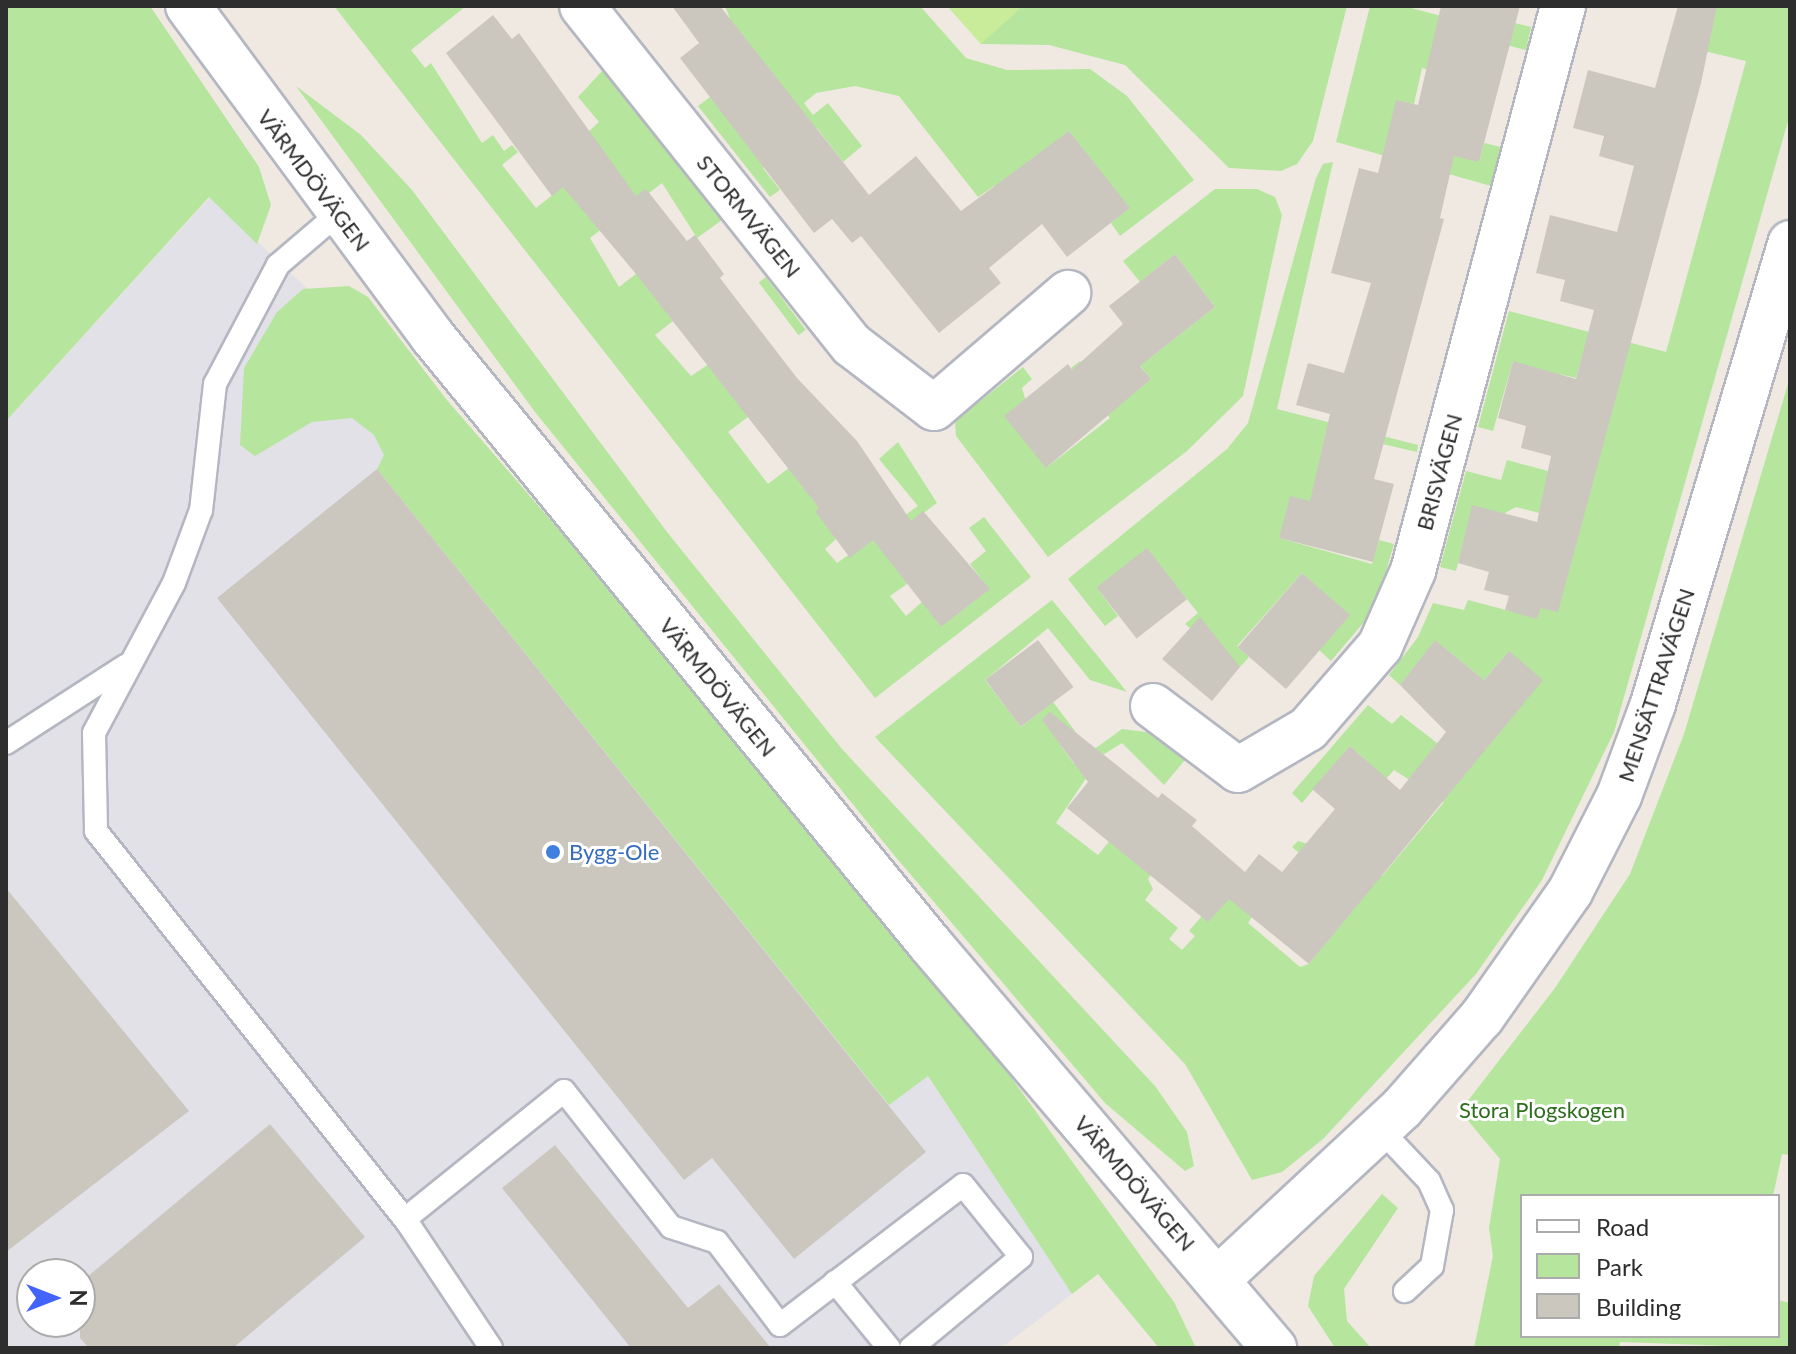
<!DOCTYPE html>
<meta charset="utf-8">
<style>
body{margin:0}
#map{position:relative;width:1796px;height:1354px;overflow:hidden;background:#efe9e1;font-family:Lato,sans-serif}
div>[style]{position:absolute}
[style*='--x']{left:calc(var(--x)*1px);top:calc(var(--y)*1px);width:calc(var(--w)*1px);rotate:calc(var(--a)*1deg)}
.industrial>*{inset:0;background:#e3e1e8}
.green>*{inset:0;background:#b6e59e;transform-origin:0 0}
.pitch>*{inset:0;background:#c9ec9a}
.building>*{inset:0;background:#cbc7bf;transform-origin:0 0}
.roads{filter:drop-shadow(2px 0 #b4b7c1) drop-shadow(-2px 0 #b4b7c1) drop-shadow(0 2px #b4b7c1) drop-shadow(0 -2px #b4b7c1)}
.lane>*{height:22px;margin:-11px;padding:0 11px;transform-origin:11px;border-radius:11px;background:#fff}
.street>*{height:44px;margin:-22px;padding:0 22px;transform-origin:22px;border-radius:22px;background:#fff}
.secondary>*{height:44px;margin:-22px;padding:0 22px;transform-origin:22px;border-radius:22px;background:#fff}
.dots>*{width:22px;height:22px;translate:-50% -50%;box-sizing:border-box;border:4px solid #fff;border-radius:50%}
span{translate:-50% -50%;white-space:nowrap;text-align:center;line-height:1.15;-webkit-text-stroke:6px #fff;paint-order:stroke}
.street-label{font-size:22px;color:#2e2e2e}
.shop-label{font-size:22px;color:#366cbe}
.left{translate:0 -50%;text-align:left}
.park-label{font-size:22px;color:#2c6e1b}
.frame{position:absolute;inset:0;border:8px solid #2e2e2e;pointer-events:none}
.legend{position:absolute;left:1520px;top:1194px;width:260px;height:144px;box-sizing:border-box;background:#fff;border:2px solid #ababab;margin:0;padding:10px 14px;list-style:none;font-size:24px;color:#2e2e2e}
.legend li{display:flex;align-items:center;gap:16px;height:40px}
.legend b{width:40px;border:2px solid #ababab}
.north{position:absolute;left:16px;top:1258px;width:80px;height:80px;box-sizing:border-box;background:#fff;border:2px solid #ababab;border-radius:50%;rotate:90deg;font-size:22px;font-weight:700;line-height:32px;text-align:center;color:#2e2e2e}
.north::after{content:'';display:block;margin:auto;width:28px;height:36px;background:#4264fb;clip-path:polygon(50% 0,100% 100%,50% 72%,0 100%)}
</style>
<div id="map">
<div class="industrial">
<div style="clip-path:polygon(evenodd,210px 197px,328px 308px,928px 1076px,1072px 1294px,1001px 1348px,6px 1348px,6px 421px,210px 197px,32px 1274px,80px 1274px,80px 1322px,32px 1322px,32px 1274px)"></div>
</div>
<div class="green">
<div style="clip-path:polygon(6px 6px,150px 6px,259px 167px,271px 205px,257px 244px,209px 197px,6px 421px)"></div>
<div style="clip-path:polygon(334px 6px,466px 6px,411px 50px,425px 68px,431px 63px,482px 143px,493px 135px,504px 151px,512px 145px,518px 152px,502px 165px,536px 208px,603px 155px,587px 133px,599px 122px,578px 97px,603px 70px,722px 220px,697px 238px,662px 183px,590px 238px,619px 287px,663px 253px,699px 301px,655px 335px,691px 376px,757px 332px,769px 401px,728px 432px,768px 484px,798px 461px,836px 539px,825px 549px,837px 563px,918px 506px,879px 459px,898px 442px,937px 503px,895px 534px,907px 584px,890px 596px,906px 616px,922px 602px,941px 627px,989px 589px,970px 564px,986px 551px,969px 528px,984px 517px,1031px 577px,875px 698px)"></div>
<div style="clip-path:polygon(725px 6px,920px 6px,966px 58px,1007px 70px,1090px 69px,1127px 96px,1194px 180px,1120px 236px,1111px 223px,1129px 208px,1069px 131px,1037px 157px,1014px 211px,994px 186px,978px 197px,899px 96px,855px 86px,816px 93px,804px 103px,813px 115px,828px 103px,862px 146px,843px 162px,816px 127px,763px 168px,780px 190px,770px 197px,698px 106px,710px 97px,730px 19px)"></div>
<div style="clip-path:polygon(948px 6px,1347px 6px,1313px 141px,1297px 164px,1281px 171px,1229px 168px,1125px 65px,1049px 45px,981px 44px)"></div>
<div style="clip-path:polygon(1370px 6px,1404px 6px,1511px 35px,1515px 23px,1531px 27px,1526px 50px,1490px 41px,1447px 75px,1422px 68px,1414px 104px,1396px 101px,1479px 162px,1484px 143px,1501px 147px,1491px 186px,1336px 142px)"></div>
<div style="clip-path:polygon(1717px 6px,1790px 6px,1790px 114px,1614px 732px,1542px 880px,1476px 974px,1323px 1139px,1282px 1172px,1252px 1180px,1185px 1064px,875px 737px,1052px 600px,1127px 692px,1090px 680px,1048px 628px,985px 680px,1021px 727px,1053px 702px,1075px 731px,1059px 743px,1074px 764px,1122px 729px,1162px 734px,1190px 754px,1164px 785px,1122px 743px,1101px 756px,1056px 823px,1098px 855px,1150px 792px,1160px 861px,1148px 879px,1153px 889px,1145px 900px,1178px 928px,1169px 939px,1182px 950px,1195px 936px,1189px 931px,1229px 884px,1259px 906px,1248px 923px,1300px 967px,1309px 964px,1349px 915px,1332px 880px,1292px 847px,1298px 841px,1365px 861px,1382px 876px,1444px 802px,1394px 770px,1366px 801px,1367px 761px,1350px 746px,1302px 803px,1292px 793px,1368px 705px,1392px 724px,1401px 715px,1451px 754px,1509px 651px,1484px 680px,1436px 641px,1400px 685px,1389px 675px,1418px 637px,1433px 603px,1464px 610px,1468px 600px,1537px 618px,1541px 608px,1541px 507px,1539px 513px,1516px 507px,1505px 513px,1498px 540px,1473px 506px,1456px 571px,1440px 567px,1466px 471px,1501px 480px,1507px 460px,1570px 477px,1582px 357px,1576px 378px,1559px 374px,1544px 382px,1513px 361px,1493px 431px,1478px 427px,1509px 311px,1666px 352px,1746px 61px,1683px 46px)"></div>
<div style="clip-path:polygon(296px 86px,361px 135px,412px 190px,667px 532px,842px 749px,1155px 1086px,1187px 1132px,1194px 1166px,1185px 1171px,1105px 1103px,894px 855px,535px 412px)"></div>
<div style="clip-path:polygon(1333px 162px,1277px 409px,1418px 445px,1417px 452px,1326px 431px,1312px 502px,1279px 538px,1372px 564px,1379px 540px,1394px 544px,1375px 609px,1331px 661px,1319px 650px,1349px 615px,1302px 573px,1237px 646px,1249px 657px,1239px 668px,1185px 624px,1198px 613px,1147px 549px,1097px 588px,1118px 616px,1105px 626px,1068px 579px,1227px 449px,1248px 423px,1316px 178px,1323px 164px)"></div>
<div style="clip-path:polygon(1215px 189px,1257px 189px,1275px 197px,1282px 215px,1243px 396px,1187px 451px,1048px 557px,956px 436px,955px 421px,1023px 367px,1032px 379px,1022px 388px,1046px 468px,1110px 418px,1071px 368px,1080px 361px,1118px 406px,1151px 379px,1116px 336px,1150px 358px,1215px 307px,1175px 254px,1140px 282px,1123px 261px)"></div>
<div style="left:766px;top:277px;width:66px;height:9px;rotate:53deg"></div>
<div style="clip-path:polygon(349px 286px,368px 297px,446px 399px,707px 701px,1002px 1065px,1174px 1302px,1196px 1348px,1159px 1348px,1098px 1274px,1072px 1294px,928px 1076px,889px 1105px,377px 469px,384px 455px,374px 435px,352px 418px,312px 422px,255px 456px,240px 445px,244px 368px,277px 312px,303px 289px)"></div>
<div style="clip-path:polygon(1790px 377px,1790px 1155px,1782px 1154px,1773px 1196px,1522px 1196px,1522px 1336px,1778px 1336px,1778px 1300px,1790px 1303px,1790px 1348px,1620px 1342px,1619px 1348px,1474px 1348px,1493px 1256px,1489px 1228px,1500px 1159px,1460px 1111px,1555px 988px,1630px 874px,1684px 734px)"></div>
<div style="clip-path:polygon(1382px 1194px,1398px 1208px,1344px 1289px,1347px 1321px,1371px 1348px,1335px 1348px,1308px 1306px,1314px 1276px)"></div>
</div>
<div class="pitch">
<div style="clip-path:polygon(947px 6px,1023px 6px,981px 44px)"></div>
</div>
<div class="building">
<div style="clip-path:polygon(672px 6px,720px 6px,869px 195px,916px 156px,961px 211px,1069px 131px,1130px 208px,1067px 257px,1042px 224px,989px 268px,1001px 283px,939px 333px,861px 236px,852px 243px,832px 219px,814px 233px,680px 58px,699px 43px)"></div>
<div style="clip-path:polygon(1441px 6px,1520px 6px,1479px 162px,1454px 156px,1440px 218px,1444px 219px,1374px 479px,1394px 484px,1373px 562px,1279px 538px,1290px 496px,1310px 501px,1330px 414px,1296px 405px,1308px 363px,1344px 373px,1371px 283px,1331px 273px,1359px 168px,1378px 173px,1396px 100px,1418px 105px)"></div>
<div style="clip-path:polygon(1678px 6px,1717px 6px,1701px 83px,1558px 612px,1541px 608px,1537px 619px,1505px 610px,1509px 596px,1484px 590px,1489px 572px,1458px 563px,1472px 505px,1537px 522px,1551px 456px,1521px 448px,1526px 426px,1498px 418px,1513px 361px,1576px 379px,1594px 310px,1560px 301px,1565px 280px,1536px 273px,1550px 215px,1617px 232px,1634px 166px,1599px 156px,1604px 136px,1573px 128px,1588px 70px,1655px 88px)"></div>
<div style="clip-path:polygon(493px 15px,512px 39px,519px 33px,636px 196px,646px 189px,687px 241px,695px 235px,724px 274px,720px 278px,797px 378px,857px 441px,911px 521px,923px 511px,990px 589px,941px 627px,873px 540px,850px 558px,815px 511px,819px 508px,636px 274px,563px 187px,552px 196px,446px 53px)"></div>
<div style="clip-path:polygon(1175px 254px,1215px 307px,1140px 366px,1151px 379px,1046px 468px,1004px 416px,1068px 364px,1072px 370px,1123px 324px,1109px 306px)"></div>
<div style="clip-path:polygon(377px 469px,926px 1152px,794px 1259px,712px 1158px,684px 1180px,217px 598px)"></div>
<div style="left:1147px;top:548px;width:65px;height:64px;rotate:52deg"></div>
<div style="left:1302px;top:573px;width:64px;height:98px;rotate:41deg"></div>
<div style="clip-path:polygon(1200px 617px,1240px 667px,1212px 701px,1162px 659px)"></div>
<div style="left:1038px;top:640px;width:59px;height:66px;rotate:53deg"></div>
<div style="clip-path:polygon(1435px 640px,1484px 680px,1509px 651px,1543px 680px,1309px 964px,1229px 899px,1208px 922px,1067px 808px,1088px 782px,1042px 720px,1050px 712px,1158px 798px,1162px 793px,1180px 807px,1197px 820px,1192px 826px,1245px 872px,1259px 854px,1282px 872px,1335px 809px,1312px 789px,1350px 746px,1400px 790px,1446px 732px,1400px 685px)"></div>
<div style="clip-path:polygon(6px 888px,189px 1111px,6px 1252px)"></div>
<div style="clip-path:polygon(270px 1124px,365px 1237px,233px 1348px,89px 1348px,80px 1338px,80px 1283px)"></div>
<div style="clip-path:polygon(555px 1145px,688px 1308px,719px 1284px,771px 1348px,631px 1348px,502px 1188px)"></div>
</div>
<div class="roads">
<div class="lane">
<div style="--x:340;--y:212;--w:82;--a:139.5"></div>
<div style="--x:278;--y:265;--w:135;--a:117.9"></div>
<div style="--x:215;--y:384;--w:127;--a:96.3"></div>
<div style="--x:201;--y:510;--w:78;--a:110.3"></div>
<div style="--x:174;--y:583;--w:170;--a:118.1"></div>
<div style="--x:94;--y:733;--w:98;--a:88.8"></div>
<div style="--x:96;--y:831;--w:496;--a:51.5"></div>
<div style="--x:405;--y:1219;--w:155;--a:56.3"></div>
<div style="--x:6;--y:743;--w:142;--a:-32.9"></div>
<div style="--x:1380;--y:1129;--w:71;--a:46.7"></div>
<div style="--x:1429;--y:1181;--w:32;--a:66"></div>
<div style="--x:1442;--y:1210;--w:57;--a:100.1"></div>
<div style="--x:1432;--y:1266;--w:37;--a:137"></div>
<div style="--x:405;--y:1219;--w:204;--a:-38.8"></div>
<div style="--x:564;--y:1091;--w:173;--a:51.8"></div>
<div style="--x:671;--y:1227;--w:48;--a:18.1"></div>
<div style="--x:717;--y:1242;--w:104;--a:52.8"></div>
<div style="--x:780;--y:1325;--w:230;--a:-37.4"></div>
<div style="--x:963;--y:1185;--w:92;--a:51.1"></div>
<div style="--x:1021;--y:1257;--w:143;--a:140.4"></div>
<div style="--x:835;--y:1282;--w:85;--a:50.7"></div>
</div>
<div class="street">
<div style="--x:582;--y:6;--w:433;--a:51.5"></div>
<div style="--x:852;--y:345;--w:103;--a:37.5"></div>
<div style="--x:934;--y:408;--w:177;--a:-40.6"></div>
<div style="--x:1153;--y:706;--w:106;--a:37"></div>
<div style="--x:1238;--y:770;--w:81;--a:-30.4"></div>
<div style="--x:1308;--y:729;--w:110;--a:-49.1"></div>
<div style="--x:1380;--y:646;--w:82;--a:-66.3"></div>
<div style="--x:1413;--y:571;--w:585;--a:-75.13"></div>
</div>
<div class="secondary">
<div style="--x:188;--y:6;--w:412;--a:53.5"></div>
<div style="--x:433;--y:337;--w:785;--a:50.69"></div>
<div style="--x:930;--y:944;--w:531;--a:49.59"></div>
<div style="--x:1218;--y:1279;--w:251;--a:-42.9"></div>
<div style="--x:1402;--y:1108;--w:121;--a:-48.7"></div>
<div style="--x:1482;--y:1017;--w:153;--a:-54.9"></div>
<div style="--x:1570;--y:892;--w:108;--a:-63"></div>
<div style="--x:1619;--y:796;--w:98;--a:-69.7"></div>
<div style="--x:1653;--y:704;--w:481;--a:-73.4"></div>
</div>
</div>
<div class="dots">
<div style="left:553px;top:852px;background:#3f7fe0"></div>
</div>
<div class="street-label">
<span style="left:314px;top:180px;rotate:53deg">VÄRMDÖVÄGEN</span>
<span style="left:749px;top:216px;rotate:51deg">STORMVÄGEN</span>
<span style="left:1439px;top:472px;rotate:-75deg">BRISVÄGEN</span>
<span style="left:1656px;top:685px;rotate:-72deg">MENSÄTTRAVÄGEN</span>
<span style="left:718px;top:687px;rotate:51deg">VÄRMDÖVÄGEN</span>
<span style="left:1135px;top:1183px;rotate:49deg">VÄRMDÖVÄGEN</span>
</div>
<div class="shop-label">
<span class="left" style="left:569px;top:852px">Bygg-Ole</span>
</div>
<div class="park-label">
<span style="left:1542px;top:1110px">Stora Plogskogen</span>
</div>
<div class="frame"></div>
<ul class="legend">
<li><b style="height:10px;background:#fff"></b>Road</li>
<li><b style="height:22px;background:#b6e59e"></b>Park</li>
<li><b style="height:22px;background:#cbc7bf"></b>Building</li>
</ul>
<div class="north">N</div>
</div>
